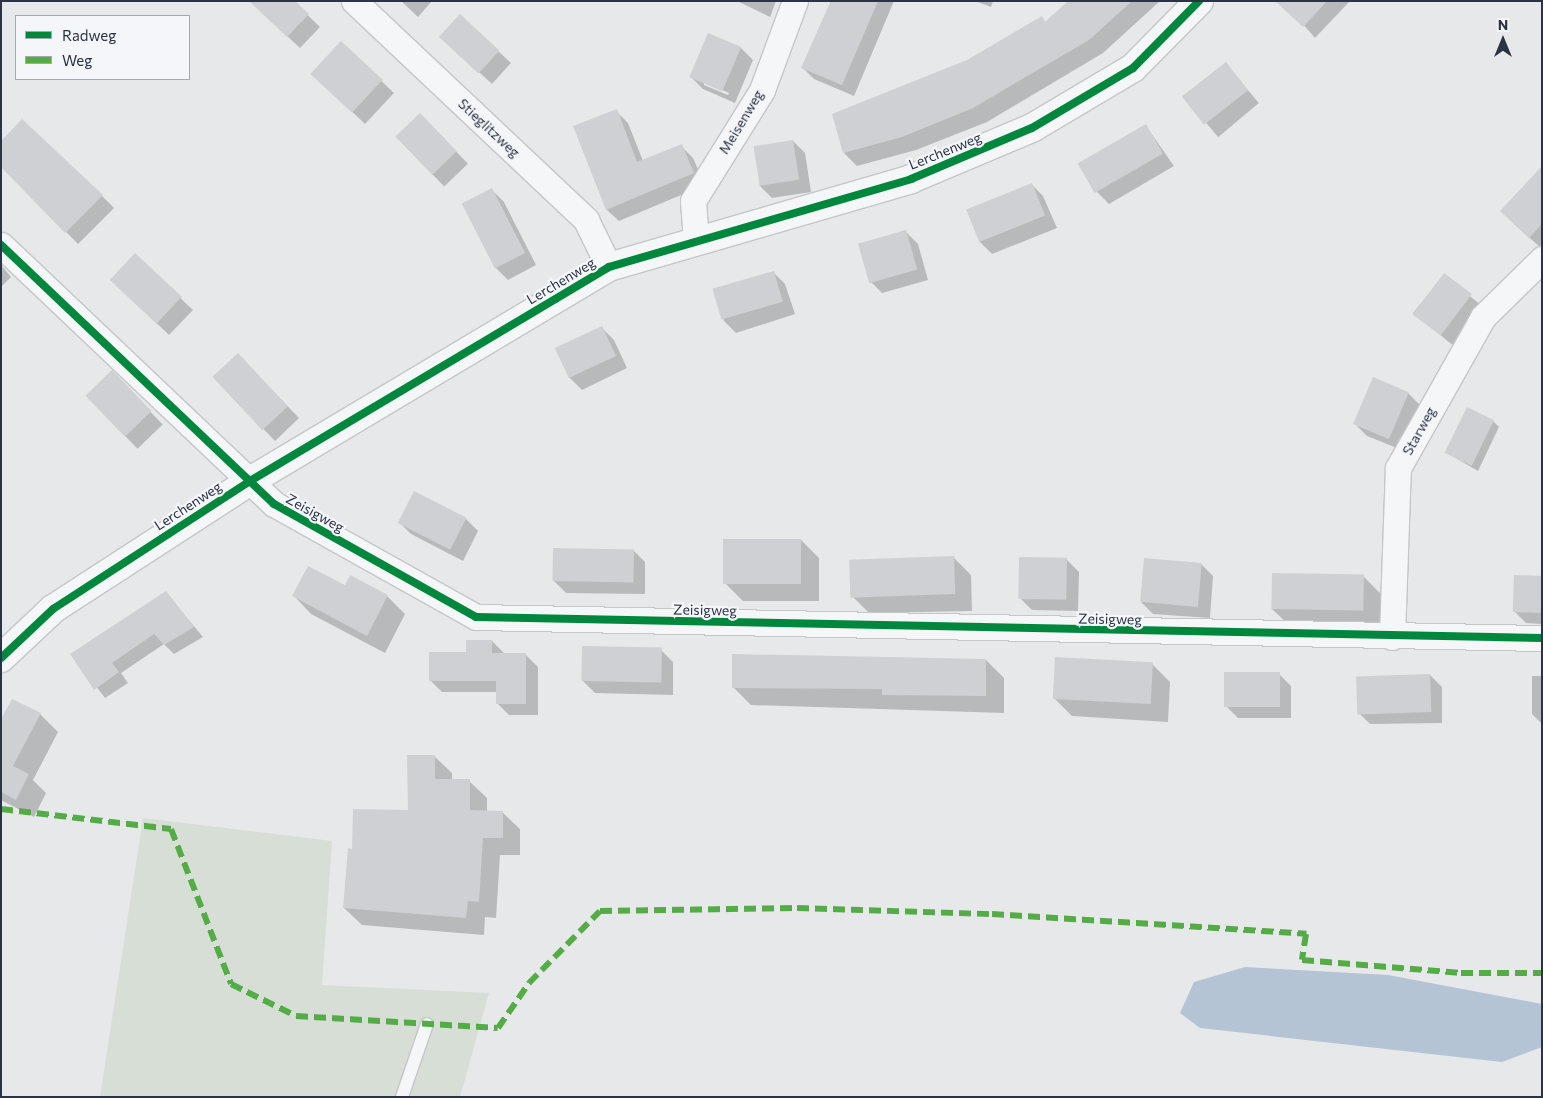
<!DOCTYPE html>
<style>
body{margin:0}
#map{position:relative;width:1543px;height:1098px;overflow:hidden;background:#e6e8ea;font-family:Commissioner,sans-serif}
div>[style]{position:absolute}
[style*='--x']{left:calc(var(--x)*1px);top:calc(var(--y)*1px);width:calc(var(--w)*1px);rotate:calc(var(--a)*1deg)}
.green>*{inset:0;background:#d6ded6}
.water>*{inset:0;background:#b4c4d5}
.shadow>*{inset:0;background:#0003;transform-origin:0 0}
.building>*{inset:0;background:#ced0d3;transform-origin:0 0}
.roads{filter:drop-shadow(1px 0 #c4c6c8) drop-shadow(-1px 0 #c4c6c8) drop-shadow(0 1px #c4c6c8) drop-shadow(0 -1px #c4c6c8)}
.service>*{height:12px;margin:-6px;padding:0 6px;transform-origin:6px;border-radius:6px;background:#f5f6f7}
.minor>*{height:25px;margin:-12.5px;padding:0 12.5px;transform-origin:12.5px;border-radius:12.5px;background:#f5f6f7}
.tertiary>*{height:28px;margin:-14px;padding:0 14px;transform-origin:14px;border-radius:14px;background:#f5f6f7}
.quiet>*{height:6px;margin-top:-3px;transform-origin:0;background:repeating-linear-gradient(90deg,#54ac47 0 12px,transparent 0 18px)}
.cycleway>*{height:8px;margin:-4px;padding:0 4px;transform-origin:4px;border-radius:4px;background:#00873e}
span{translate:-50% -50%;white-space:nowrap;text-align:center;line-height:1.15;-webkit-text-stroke:4.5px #f4f6f9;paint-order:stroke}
.street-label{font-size:14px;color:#2b3445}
.frame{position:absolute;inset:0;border:2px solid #2b3445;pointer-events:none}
.legend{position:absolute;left:15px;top:15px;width:175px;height:65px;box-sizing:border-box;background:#f4f6f9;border:1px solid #a4a8b1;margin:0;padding:6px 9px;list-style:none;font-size:15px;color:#2b3445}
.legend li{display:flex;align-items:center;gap:10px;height:25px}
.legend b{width:25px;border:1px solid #a4a8b1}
.north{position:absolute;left:1478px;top:15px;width:50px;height:50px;-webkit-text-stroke:4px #f4f6f9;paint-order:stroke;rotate:0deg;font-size:14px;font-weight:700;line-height:20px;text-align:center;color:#2b3445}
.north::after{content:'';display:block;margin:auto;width:18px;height:22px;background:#2b3445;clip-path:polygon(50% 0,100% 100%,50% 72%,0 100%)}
</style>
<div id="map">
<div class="green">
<div style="clip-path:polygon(143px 818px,332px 841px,322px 985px,489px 993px,460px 1097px,100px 1097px)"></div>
</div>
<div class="water">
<div style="clip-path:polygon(1245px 967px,1388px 975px,1542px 1004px,1542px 1047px,1502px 1062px,1200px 1028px,1180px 1013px,1194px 982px)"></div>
</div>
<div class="shadow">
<div style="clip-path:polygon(293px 1px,320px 27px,300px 48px,261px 12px)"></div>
<div style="clip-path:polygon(401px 1px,432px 1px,418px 17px)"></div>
<div style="clip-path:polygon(737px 1px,776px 1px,770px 17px)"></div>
<div style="clip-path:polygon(831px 1px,894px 1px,854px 96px,814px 79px,802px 67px)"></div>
<div style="clip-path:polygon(975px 1px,993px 1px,991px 7px)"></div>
<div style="clip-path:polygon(1070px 1px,1160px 1px,1103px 53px,987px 122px,916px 150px,857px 166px,844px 153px,1042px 18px,1046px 23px)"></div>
<div style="clip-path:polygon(1283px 1px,1350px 1px,1315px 38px)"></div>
<div style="clip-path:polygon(evenodd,709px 35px,741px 48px,753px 60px,735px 103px,703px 89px,691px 77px,709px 35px,704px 82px,729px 93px,728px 95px,704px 85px,704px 82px)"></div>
<div style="clip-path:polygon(441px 37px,499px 52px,511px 63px,492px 84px)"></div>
<div style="clip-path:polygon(341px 42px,394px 93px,365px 124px,324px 85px)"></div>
<div style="left:1226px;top:64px;width:51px;height:53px;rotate:50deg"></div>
<div style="clip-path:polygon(616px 111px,628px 123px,643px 161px,681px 146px,693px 158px,705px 185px,619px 221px,607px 210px)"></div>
<div style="left:420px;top:114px;width:69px;height:33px;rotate:46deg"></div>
<div style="clip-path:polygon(1146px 126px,1174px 166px,1109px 204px,1097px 192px)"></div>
<div style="clip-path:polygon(793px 141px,805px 153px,811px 192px,772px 198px,760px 186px)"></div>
<div style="clip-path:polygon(1px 166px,102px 196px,114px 208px,78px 244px)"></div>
<div style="clip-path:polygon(1542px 179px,1542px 249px,1513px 223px)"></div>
<div style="clip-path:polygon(1031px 184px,1043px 196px,1057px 228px,992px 254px,980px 242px,967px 210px)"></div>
<div style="clip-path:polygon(492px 190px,504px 202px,536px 265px,508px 280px,496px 268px)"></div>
<div style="clip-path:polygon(906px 232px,918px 244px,928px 280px,882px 293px,870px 281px)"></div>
<div style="clip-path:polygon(135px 255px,193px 310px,169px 335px,124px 292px)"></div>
<div style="clip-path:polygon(1px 265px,11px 277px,1px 287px)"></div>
<div style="clip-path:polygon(773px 272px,785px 284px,795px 314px,736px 333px,724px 321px,715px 291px)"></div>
<div style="left:1444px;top:275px;width:50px;height:49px;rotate:39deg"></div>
<div style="clip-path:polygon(602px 328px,614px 340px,627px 368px,582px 390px,570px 378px,557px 350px)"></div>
<div style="clip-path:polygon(250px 367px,299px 418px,275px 441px,214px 377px)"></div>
<div style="left:112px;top:372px;width:73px;height:35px;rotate:46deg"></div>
<div style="clip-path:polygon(1408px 393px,1420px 405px,1402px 450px,1367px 436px,1355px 424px)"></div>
<div style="clip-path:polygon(1493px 421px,1499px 427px,1478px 471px,1447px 453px)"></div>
<div style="clip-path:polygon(466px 519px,478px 531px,463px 561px,411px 534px,399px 522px)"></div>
<div style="clip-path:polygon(801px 540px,819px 558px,819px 601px,743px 601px,725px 583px)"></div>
<div style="clip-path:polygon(633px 550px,645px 562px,645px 594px,566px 593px,554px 581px)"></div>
<div style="clip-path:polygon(953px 557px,971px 575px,972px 611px,869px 613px,851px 595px)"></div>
<div style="clip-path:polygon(1067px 560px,1079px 572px,1078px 611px,1032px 610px,1020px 598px)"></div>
<div style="clip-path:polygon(1201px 564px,1213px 576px,1210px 618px,1153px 614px,1141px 602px)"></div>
<div style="clip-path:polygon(1363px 576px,1381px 594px,1380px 629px,1290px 626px,1272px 609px)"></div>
<div style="clip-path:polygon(351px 577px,387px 596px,405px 614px,385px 653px,311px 614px,294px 596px,345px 587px)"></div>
<div style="clip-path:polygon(1542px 577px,1542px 624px,1526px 623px,1514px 611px)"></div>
<div style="clip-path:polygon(166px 593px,203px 637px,174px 654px,164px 644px,121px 673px,128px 683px,105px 698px,72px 654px)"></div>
<div style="clip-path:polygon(492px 641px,504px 653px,526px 655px,538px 667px,538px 715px,509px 715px,497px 703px,497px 692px,442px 692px,430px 680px)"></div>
<div style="clip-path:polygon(661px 650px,673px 662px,673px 695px,595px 693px,583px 681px)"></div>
<div style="clip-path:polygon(986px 660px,1004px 678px,1004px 713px,751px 705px,733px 687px)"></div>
<div style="clip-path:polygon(1152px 664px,1170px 682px,1168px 722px,1072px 716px,1054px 698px)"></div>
<div style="clip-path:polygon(1279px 674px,1291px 686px,1291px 718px,1238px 718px,1226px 706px)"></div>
<div style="clip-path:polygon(1430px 675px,1442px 687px,1442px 723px,1370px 724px,1358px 712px)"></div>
<div style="clip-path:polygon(1532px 676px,1542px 676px,1542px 724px,1532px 714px)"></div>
<div style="clip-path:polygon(40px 714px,58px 732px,33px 780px,46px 793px,34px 817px,1px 800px,1px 722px)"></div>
<div style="clip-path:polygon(434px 756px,452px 773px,452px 780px,469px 781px,487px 798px,487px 812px,502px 812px,520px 829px,520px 855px,500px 855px,496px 918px,485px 917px,484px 935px,362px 925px,344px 908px,354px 850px,409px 811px)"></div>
</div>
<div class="building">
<div style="clip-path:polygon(249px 1px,295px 1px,309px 14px,287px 37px)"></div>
<div style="clip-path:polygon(831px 1px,878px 1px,842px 85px,801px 68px)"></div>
<div style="clip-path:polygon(1068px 1px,1132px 1px,1089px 40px,973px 108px,902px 137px,843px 153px,832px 114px,967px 60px,1042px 16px,1045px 22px)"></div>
<div style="clip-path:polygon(1275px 1px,1327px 1px,1303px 27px)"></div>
<div style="left:460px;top:14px;width:54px;height:31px;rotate:43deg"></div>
<div style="left:708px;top:33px;width:36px;height:48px;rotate:23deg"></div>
<div style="left:341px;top:41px;width:57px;height:45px;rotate:43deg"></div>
<div style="left:1226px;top:62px;width:36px;height:56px;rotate:52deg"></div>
<div style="clip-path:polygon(617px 109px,637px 162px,682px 144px,694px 173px,606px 210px,573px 126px)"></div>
<div style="left:420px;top:113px;width:53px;height:34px;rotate:46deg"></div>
<div style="clip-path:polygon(22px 119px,103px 195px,65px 233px,1px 167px,1px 141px)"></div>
<div style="left:1146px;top:124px;width:34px;height:79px;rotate:60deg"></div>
<div style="left:793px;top:140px;width:40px;height:40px;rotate:81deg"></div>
<div style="clip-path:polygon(1542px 166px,1542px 224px,1529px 238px,1500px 211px)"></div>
<div style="left:1032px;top:183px;width:35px;height:71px;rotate:68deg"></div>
<div style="left:492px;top:188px;width:73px;height:34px;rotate:63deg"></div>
<div style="left:906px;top:230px;width:41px;height:50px;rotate:74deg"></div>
<div style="left:135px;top:253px;width:64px;height:37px;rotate:43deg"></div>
<div style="left:774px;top:271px;width:32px;height:64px;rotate:74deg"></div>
<div style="left:1444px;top:273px;width:35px;height:52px;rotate:37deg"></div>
<div style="left:602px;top:326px;width:33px;height:52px;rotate:65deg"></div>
<div style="left:238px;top:353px;width:73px;height:35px;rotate:47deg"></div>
<div style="left:112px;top:370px;width:57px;height:37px;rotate:46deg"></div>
<div style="left:1373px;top:377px;width:39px;height:51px;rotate:23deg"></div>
<div style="left:1467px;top:407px;width:30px;height:51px;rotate:26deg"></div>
<div style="left:414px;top:491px;width:59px;height:36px;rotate:27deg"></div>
<div style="left:723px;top:539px;width:78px;height:45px"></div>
<div style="left:553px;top:548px;width:81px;height:33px;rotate:1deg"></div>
<div style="left:954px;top:556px;width:38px;height:105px;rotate:88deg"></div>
<div style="left:1019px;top:557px;width:48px;height:42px;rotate:1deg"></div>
<div style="left:1144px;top:558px;width:58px;height:44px;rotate:5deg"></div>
<div style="clip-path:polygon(308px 566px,345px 585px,350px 575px,388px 595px,367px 636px,292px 596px)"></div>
<div style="left:1272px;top:573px;width:92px;height:36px;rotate:1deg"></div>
<div style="left:1514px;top:575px;width:28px;height:37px;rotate:2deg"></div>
<div style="clip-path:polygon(166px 591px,194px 627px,164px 645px,154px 634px,112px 663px,119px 672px,94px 690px,70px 654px)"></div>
<div style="clip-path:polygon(466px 640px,492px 640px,492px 653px,526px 653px,526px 704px,496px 704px,496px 681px,429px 681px,429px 652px,466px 652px)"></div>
<div style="left:582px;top:646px;width:80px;height:35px;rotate:1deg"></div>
<div style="clip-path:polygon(732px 654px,986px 659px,986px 696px,882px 695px,882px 689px,732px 688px)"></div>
<div style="left:1055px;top:657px;width:98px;height:42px;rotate:3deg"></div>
<div style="left:1224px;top:672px;width:56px;height:35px"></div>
<div style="left:1430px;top:674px;width:38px;height:74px;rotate:88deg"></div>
<div style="clip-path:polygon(12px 699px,41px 713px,13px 766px,29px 774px,16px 800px,1px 792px,1px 719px)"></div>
<div style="clip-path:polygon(407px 755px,435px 755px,435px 779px,470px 779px,470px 810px,503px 811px,503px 838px,483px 838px,479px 902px,468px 901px,466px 918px,343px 908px,348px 848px,352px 849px,353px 809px,408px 810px)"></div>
</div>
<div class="roads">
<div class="service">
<div style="--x:402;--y:1097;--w:77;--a:-71.1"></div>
</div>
<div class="minor">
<div style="--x:354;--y:1;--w:319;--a:43.3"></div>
<div style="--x:586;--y:220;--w:52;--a:63.9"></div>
<div style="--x:696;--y:241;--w:40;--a:-94.3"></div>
<div style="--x:693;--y:201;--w:131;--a:-58.1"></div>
<div style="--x:762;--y:90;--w:95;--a:-69.7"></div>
<div style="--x:1;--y:245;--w:376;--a:43.5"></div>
<div style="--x:274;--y:504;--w:231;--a:29.2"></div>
<div style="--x:476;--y:617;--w:1066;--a:1.13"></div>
<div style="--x:1392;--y:637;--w:169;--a:-88"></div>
<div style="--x:1398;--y:468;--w:173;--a:-60.6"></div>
<div style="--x:1483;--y:317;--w:83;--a:-44.5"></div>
</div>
<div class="tertiary">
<div style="--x:1;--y:658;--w:71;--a:-43.3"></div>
<div style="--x:53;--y:609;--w:235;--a:-33"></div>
<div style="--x:250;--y:481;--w:418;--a:-30.8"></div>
<div style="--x:609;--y:267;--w:315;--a:-16.2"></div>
<div style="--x:911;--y:179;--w:131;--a:-22.9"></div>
<div style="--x:1032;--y:128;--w:117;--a:-30.7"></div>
<div style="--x:1133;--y:68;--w:94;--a:-45.4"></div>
</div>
</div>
<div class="quiet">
<div style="--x:1;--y:809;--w:171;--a:6.7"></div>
<div style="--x:171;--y:829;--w:166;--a:68.8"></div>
<div style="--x:231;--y:984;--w:72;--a:26.2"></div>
<div style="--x:296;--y:1016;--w:202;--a:3.4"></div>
<div style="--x:498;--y:1028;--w:55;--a:-55.4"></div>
<div style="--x:529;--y:983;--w:101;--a:-45.4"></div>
<div style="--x:600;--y:911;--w:197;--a:-0.9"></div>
<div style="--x:797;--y:908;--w:195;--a:1.8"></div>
<div style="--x:992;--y:914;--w:315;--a:3.6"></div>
<div style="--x:1306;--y:934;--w:26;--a:99"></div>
<div style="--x:1302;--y:960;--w:160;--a:4.7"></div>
<div style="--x:1461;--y:973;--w:81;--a:0"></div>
</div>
<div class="cycleway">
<div style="--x:1;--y:245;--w:376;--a:43.5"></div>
<div style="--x:274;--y:504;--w:231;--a:29.2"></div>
<div style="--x:476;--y:617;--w:1066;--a:1.13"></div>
<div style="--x:1;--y:658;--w:71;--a:-43.3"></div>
<div style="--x:53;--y:609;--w:235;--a:-33"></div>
<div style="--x:250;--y:481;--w:418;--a:-30.8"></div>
<div style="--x:609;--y:267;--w:315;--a:-16.2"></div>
<div style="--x:911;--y:179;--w:131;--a:-22.9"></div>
<div style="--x:1032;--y:128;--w:117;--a:-30.7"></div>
<div style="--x:1133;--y:68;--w:94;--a:-45.4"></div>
</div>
<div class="street-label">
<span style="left:741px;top:122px;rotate:-59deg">Meisenweg</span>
<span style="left:489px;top:128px;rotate:43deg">Stieglitzweg</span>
<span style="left:945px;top:151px;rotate:-22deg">Lerchenweg</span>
<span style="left:561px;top:281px;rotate:-31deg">Lerchenweg</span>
<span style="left:1419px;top:431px;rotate:-61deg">Starweg</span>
<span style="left:188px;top:506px;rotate:-33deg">Lerchenweg</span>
<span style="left:315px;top:513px;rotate:29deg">Zeisigweg</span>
<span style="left:705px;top:610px;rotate:1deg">Zeisigweg</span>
<span style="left:1110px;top:619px;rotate:1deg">Zeisigweg</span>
</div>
<div class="frame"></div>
<ul class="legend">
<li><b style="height:6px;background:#00873e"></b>Radweg</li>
<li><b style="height:6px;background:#54ac47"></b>Weg</li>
</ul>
<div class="north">N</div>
</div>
